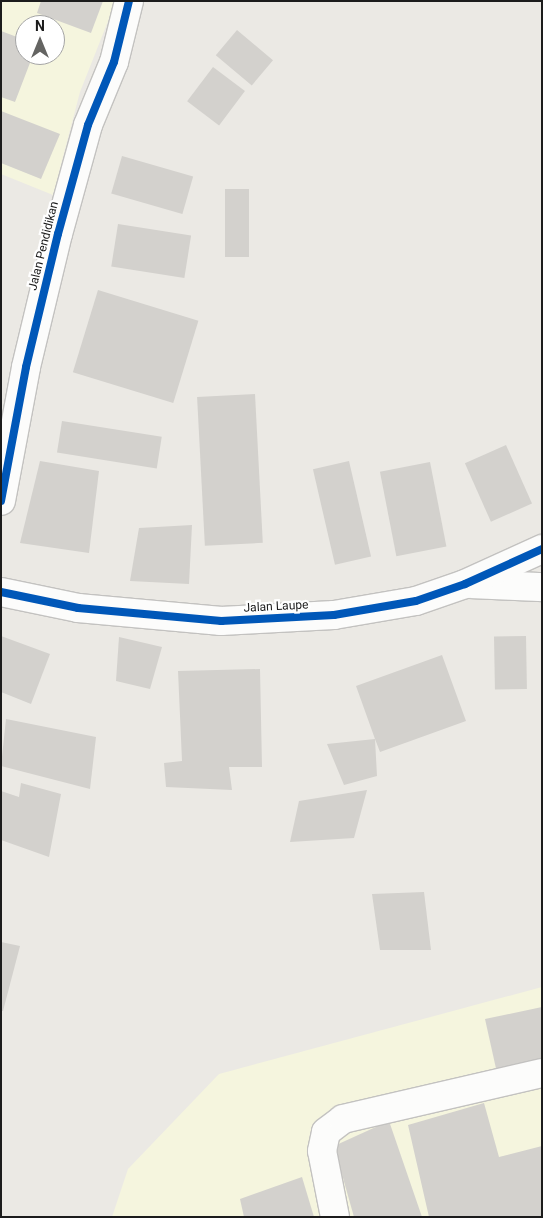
<!DOCTYPE html>
<style>
body{margin:0}
#map{position:relative;width:543px;height:1218px;overflow:hidden;background:#ebe9e4;font-family:Roboto,sans-serif}
div>[style]{position:absolute}
[style*='--x']{left:calc(var(--x)*1px);top:calc(var(--y)*1px);width:calc(var(--w)*1px);rotate:calc(var(--a)*1deg)}
.education>*{inset:0;background:#f5f5de}
.building>*{inset:0;background:#d3d1cd;transform-origin:0 0}
.roads{filter:drop-shadow(1px 0 #c3c2c0) drop-shadow(-1px 0 #c3c2c0) drop-shadow(0 1px #c3c2c0) drop-shadow(0 -1px #c3c2c0)}
.minor>*{height:28px;margin:-14px;padding:0 14px;transform-origin:14px;border-radius:14px;background:#fcfcfb}
.cycleway>*{height:8px;margin:-4px;padding:0 4px;transform-origin:4px;border-radius:4px;background:#0057b8}
span{translate:-50% -50%;white-space:nowrap;text-align:center;line-height:1.15;-webkit-text-stroke:4.5px #fff;paint-order:stroke}
.street-label{font-size:12px;color:#1c1c1c}
.frame{position:absolute;inset:0;border:2px solid #1c1c1c;pointer-events:none}
.north{position:absolute;left:15px;top:15px;width:50px;height:50px;box-sizing:border-box;background:#fff;border:1px solid #a4a4a4;border-radius:50%;rotate:0deg;font-size:14px;font-weight:700;line-height:20px;text-align:center;color:#1c1c1c}
.north::after{content:'';display:block;margin:auto;width:18px;height:22px;background:#646462;clip-path:polygon(50% 0,100% 100%,50% 72%,0 100%)}
</style>
<div id="map">
<div class="education">
<div style="clip-path:polygon(evenodd,1px 1px,116px 1px,80px 92px,53px 195px,1px 174px,1px 1px,25px 25px,55px 25px,55px 55px,25px 55px,25px 25px)"></div>
<div style="clip-path:polygon(542px 987px,542px 1217px,112px 1217px,128px 1169px,219px 1074px)"></div>
</div>
<div class="building">
<div style="clip-path:polygon(41px 1px,103px 1px,91px 33px,37px 13px)"></div>
<div style="left:237px;top:30px;width:47px;height:33px;rotate:40deg"></div>
<div style="clip-path:polygon(1px 31px,25px 40px,25px 55px,33px 55px,15px 102px,1px 97px)"></div>
<div style="left:213px;top:67px;width:40px;height:43px;rotate:37deg"></div>
<div style="clip-path:polygon(1px 111px,60px 134px,41px 179px,1px 163px)"></div>
<div style="left:122px;top:156px;width:74px;height:39px;rotate:16deg"></div>
<div style="left:225px;top:189px;width:24px;height:68px"></div>
<div style="left:118px;top:224px;width:74px;height:43px;rotate:9deg"></div>
<div style="left:98px;top:290px;width:105px;height:86px;rotate:17deg"></div>
<div style="left:255px;top:394px;width:149px;height:58px;rotate:87deg"></div>
<div style="left:62px;top:421px;width:101px;height:32px;rotate:9deg"></div>
<div style="left:506px;top:445px;width:64px;height:45px;rotate:66deg"></div>
<div style="clip-path:polygon(40px 461px,99px 471px,89px 553px,20px 543px)"></div>
<div style="left:349px;top:461px;width:98px;height:37px;rotate:77deg"></div>
<div style="left:430px;top:462px;width:86px;height:51px;rotate:79deg"></div>
<div style="clip-path:polygon(192px 525px,189px 584px,130px 581px,139px 528px)"></div>
<div style="clip-path:polygon(1px 636px,50px 654px,31px 704px,1px 692px)"></div>
<div style="left:526px;top:636px;width:53px;height:32px;rotate:89deg"></div>
<div style="clip-path:polygon(119px 637px,162px 647px,150px 689px,116px 681px)"></div>
<div style="clip-path:polygon(442px 655px,466px 721px,380px 752px,375px 739px,377px 776px,344px 785px,327px 744px,375px 739px,356px 686px)"></div>
<div style="clip-path:polygon(260px 669px,262px 767px,229px 767px,232px 790px,166px 787px,164px 763px,182px 761px,178px 671px)"></div>
<div style="clip-path:polygon(6px 719px,96px 737px,90px 789px,1px 766px)"></div>
<div style="clip-path:polygon(21px 783px,61px 794px,49px 857px,1px 840px,1px 791px,19px 797px)"></div>
<div style="clip-path:polygon(367px 790px,354px 838px,290px 842px,299px 801px)"></div>
<div style="clip-path:polygon(424px 892px,431px 950px,380px 950px,372px 894px)"></div>
<div style="clip-path:polygon(1px 942px,20px 946px,3px 1011px,1px 1011px)"></div>
<div style="clip-path:polygon(542px 1007px,542px 1063px,497px 1073px,485px 1019px)"></div>
<div style="clip-path:polygon(484px 1103px,499px 1157px,542px 1146px,542px 1217px,429px 1217px,408px 1125px)"></div>
<div style="clip-path:polygon(389px 1121px,422px 1217px,354px 1217px,334px 1146px)"></div>
<div style="clip-path:polygon(302px 1177px,314px 1217px,244px 1217px,240px 1199px)"></div>
</div>
<div class="roads">
<div class="minor">
<div style="--x:1;--y:501;--w:136;--a:-79.4"></div>
<div style="--x:26;--y:367;--w:137;--a:-76.5"></div>
<div style="--x:58;--y:234;--w:113;--a:-74.6"></div>
<div style="--x:88;--y:125;--w:68;--a:-67.6"></div>
<div style="--x:114;--y:62;--w:63;--a:-76.2"></div>
<div style="--x:472;--y:584;--w:70;--a:2.5"></div>
<div style="--x:1;--y:592;--w:79;--a:11.7"></div>
<div style="--x:78;--y:608;--w:144;--a:5.2"></div>
<div style="--x:221;--y:621;--w:113;--a:-3"></div>
<div style="--x:334;--y:615;--w:83;--a:-9.7"></div>
<div style="--x:416;--y:601;--w:52;--a:-19.1"></div>
<div style="--x:465;--y:584;--w:85;--a:-24.4"></div>
<div style="--x:335;--y:1217;--w:67;--a:-101.1"></div>
<div style="--x:322;--y:1151;--w:19;--a:-78"></div>
<div style="--x:326;--y:1132;--w:21;--a:-37"></div>
<div style="--x:343;--y:1119;--w:204;--a:-13"></div>
</div>
</div>
<div class="cycleway">
<div style="--x:1;--y:501;--w:136;--a:-79.4"></div>
<div style="--x:26;--y:367;--w:137;--a:-76.5"></div>
<div style="--x:58;--y:234;--w:113;--a:-74.6"></div>
<div style="--x:88;--y:125;--w:68;--a:-67.6"></div>
<div style="--x:114;--y:62;--w:63;--a:-76.2"></div>
<div style="--x:1;--y:592;--w:79;--a:11.7"></div>
<div style="--x:78;--y:608;--w:144;--a:5.2"></div>
<div style="--x:221;--y:621;--w:113;--a:-3"></div>
<div style="--x:334;--y:615;--w:83;--a:-9.7"></div>
<div style="--x:416;--y:601;--w:52;--a:-19.1"></div>
<div style="--x:465;--y:584;--w:85;--a:-24.4"></div>
</div>
<div class="street-label">
<span style="left:44px;top:246px;rotate:-76deg">Jalan Pendidikan</span>
<span style="left:276px;top:607px;rotate:-3deg">Jalan Laupe</span>
</div>
<div class="frame"></div>
<div class="north">N</div>
</div>
